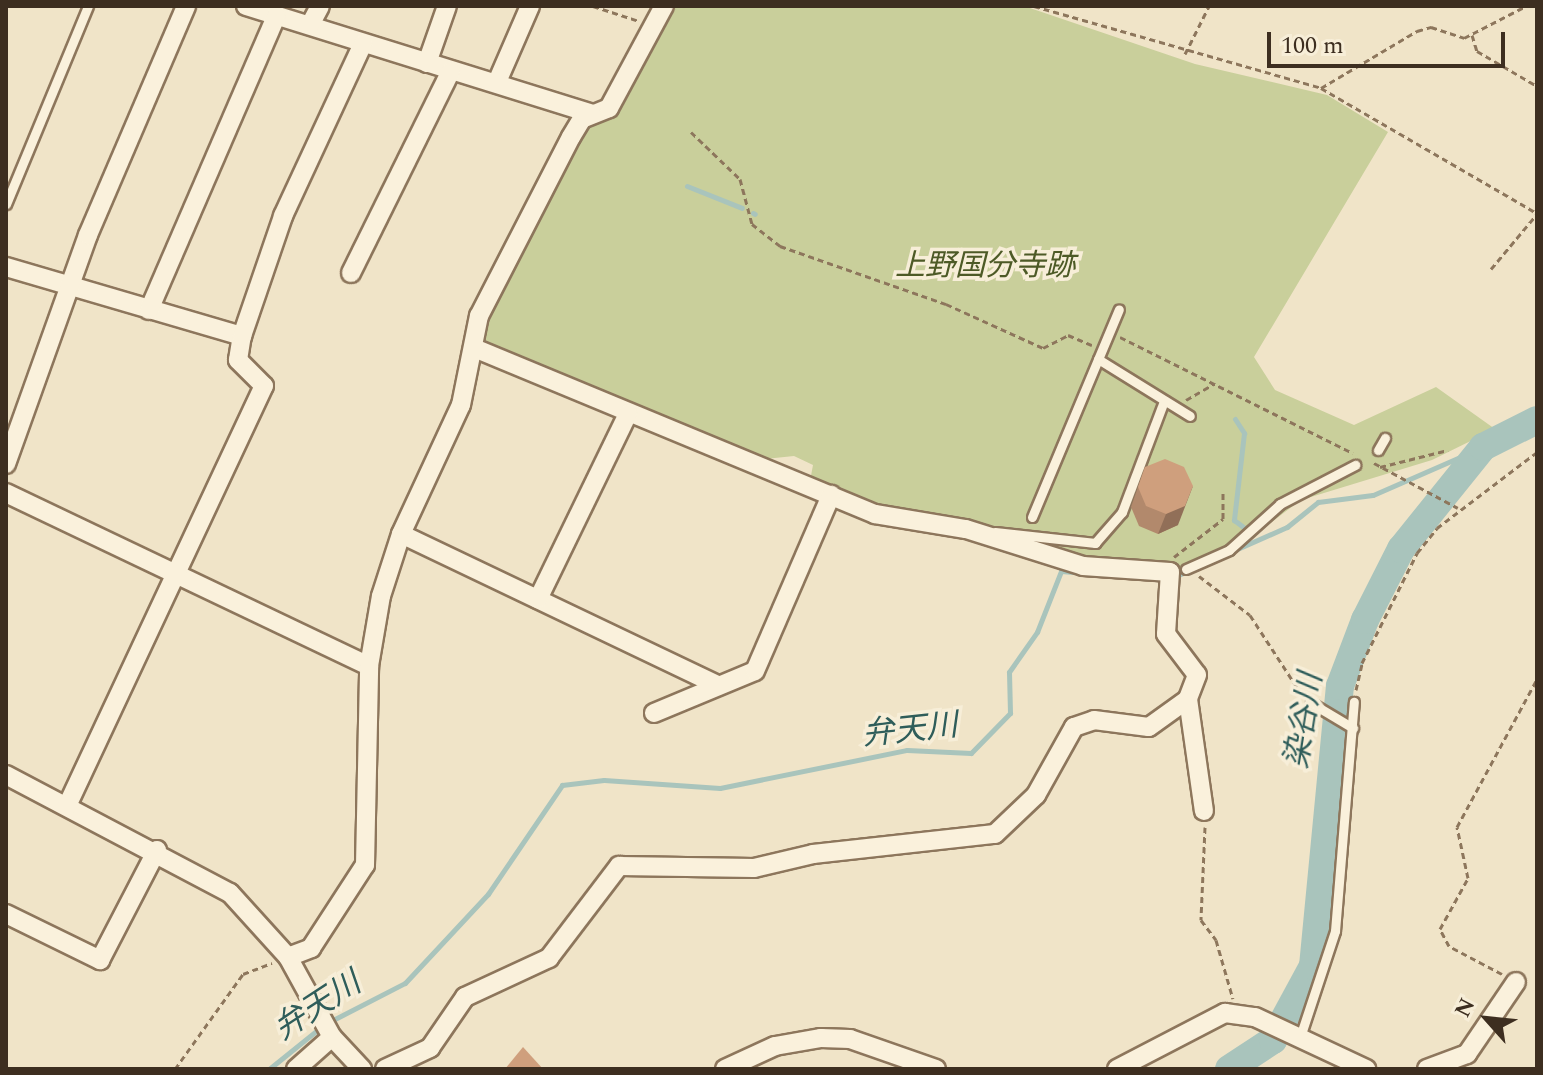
<!DOCTYPE html>
<meta charset="utf-8">
<style>
body{margin:0}
#map{position:relative;width:1543px;height:1075px;overflow:hidden;background:#f0e4c8;font-family:Spectral,"Noto Sans JP",serif}
div>[style]{position:absolute}
[style*='--x']{left:calc(var(--x)*1px);top:calc(var(--y)*1px);width:calc(var(--w)*1px);rotate:calc(var(--a)*1deg)}
.green>*{inset:0;background:#c9cf9b}
.stream>*{height:5px;margin:-2.5px;padding:0 2.5px;transform-origin:2.5px;border-radius:2.5px;background:#a9c4bc}
.river>*{height:28px;margin:-14px;padding:0 14px;transform-origin:14px;border-radius:14px;background:#a9c4bc}
.path>*{height:3px;margin-top:-1.5px;transform-origin:0;background:repeating-linear-gradient(90deg,#8d765c 0 6px,transparent 0 10px)}
.roads{filter:drop-shadow(2px 0 #8d765c) drop-shadow(-2px 0 #8d765c) drop-shadow(0 2px #8d765c) drop-shadow(0 -2px #8d765c)}
.lane>*{height:9px;margin:-4.5px;padding:0 4.5px;transform-origin:4.5px;border-radius:4.5px;background:#faf1dc}
.street>*{height:18px;margin:-9px;padding:0 9px;transform-origin:9px;border-radius:9px;background:#faf1dc}
.wall>*{inset:0;background:#b2896c}
.shaded-wall>*{inset:0;background:#916f58}
.building>*{inset:0;background:#cf9f7d}
span{translate:-50% -50%;white-space:nowrap;text-align:center;line-height:1.15;-webkit-text-stroke:7px #f7eed8;paint-order:stroke}
.park-label{font-size:30px;color:#4d5a26;font-style:italic}
.water-label{font-size:32px;color:#2f5d5a;font-style:italic}
.frame{position:absolute;inset:0;border:8px solid #3d2e20;pointer-events:none}
.north{position:absolute;left:1447px;top:979px;width:80px;height:80px;-webkit-text-stroke:6px #f7eed8;paint-order:stroke;rotate:297deg;font-size:22px;font-weight:700;line-height:32px;text-align:center;color:#3d2e20}
.north::after{content:'';display:block;margin:auto;width:28px;height:36px;background:#3d2e20;clip-path:polygon(50% 0,100% 100%,50% 72%,0 100%)}
.scale{position:absolute;left:1267px;top:32px;width:238px;height:36px;box-sizing:border-box;border:4px solid #3d2e20;border-top:0;padding-left:10px;font-size:24px;line-height:28px;white-space:nowrap;color:#3d2e20;-webkit-text-stroke:6px #f7eed8;paint-order:stroke}
</style>
<div id="map">
<div class="green">
<div style="clip-path:polygon(671px 6px,1024px 6px,1195px 64px,1327px 95px,1388px 132px,1254px 357px,1275px 390px,1354px 425px,1436px 387px,1495px 429px,1432px 460px,1301px 500px,1230px 553px,1194px 568px,1155px 570px,1105px 565px,911px 517px,810px 481px,813px 465px,794px 456px,765px 459px,482px 343px,483px 318px,542px 197px,587px 129px,618px 103px)"></div>
</div>
<div class="stream">
<div style="--x:687;--y:186;--w:59;--a:21.8"></div>
<div style="--x:753;--y:213;--w:2;--a:27"></div>
<div style="--x:1235;--y:419;--w:17;--a:57"></div>
<div style="--x:1244;--y:433;--w:88;--a:96.6"></div>
<div style="--x:1234;--y:520;--w:15;--a:37"></div>
<div style="--x:1174;--y:577;--w:124;--a:-23.9"></div>
<div style="--x:1287;--y:527;--w:40;--a:-39"></div>
<div style="--x:1318;--y:502;--w:55;--a:-7.3"></div>
<div style="--x:1373;--y:495;--w:120;--a:-23.6"></div>
<div style="--x:329;--y:1022;--w:85;--a:-27.2"></div>
<div style="--x:405;--y:983;--w:122;--a:-47"></div>
<div style="--x:488;--y:894;--w:132;--a:-55.8"></div>
<div style="--x:562;--y:785;--w:42;--a:-6.8"></div>
<div style="--x:604;--y:780;--w:116;--a:3.9"></div>
<div style="--x:720;--y:788;--w:191;--a:-11.5"></div>
<div style="--x:907;--y:750;--w:64;--a:2.7"></div>
<div style="--x:971;--y:753;--w:56;--a:-45.7"></div>
<div style="--x:1010;--y:713;--w:41;--a:-91.4"></div>
<div style="--x:1009;--y:672;--w:49;--a:-55"></div>
<div style="--x:1037;--y:632;--w:66;--a:-68.5"></div>
<div style="--x:1061;--y:571;--w:87;--a:4.6"></div>
<div style="--x:269;--y:1069;--w:67;--a:-38.9"></div>
</div>
<div class="river">
<div style="--x:1229;--y:1069;--w:53;--a:-33.4"></div>
<div style="--x:1273;--y:1040;--w:84;--a:-61.6"></div>
<div style="--x:1313;--y:966;--w:281;--a:-84.5"></div>
<div style="--x:1340;--y:686;--w:71;--a:-69.3"></div>
<div style="--x:1365;--y:620;--w:80;--a:-63.1"></div>
<div style="--x:1401;--y:549;--w:131;--a:-51.2"></div>
<div style="--x:1483;--y:447;--w:60;--a:-26.6"></div>
</div>
<div class="path">
<div style="--x:593;--y:6;--w:48;--a:18.1"></div>
<div style="--x:1034;--y:6;--w:298;--a:15.9"></div>
<div style="--x:1321;--y:88;--w:250;--a:30.1"></div>
<div style="--x:1472;--y:35;--w:17;--a:73"></div>
<div style="--x:1477;--y:51;--w:69;--a:30.3"></div>
<div style="--x:1185;--y:54;--w:54;--a:-63.4"></div>
<div style="--x:1321;--y:88;--w:112;--a:-30.7"></div>
<div style="--x:1417;--y:31;--w:15;--a:-16"></div>
<div style="--x:1431;--y:27;--w:35;--a:18"></div>
<div style="--x:1464;--y:38;--w:70;--a:-27.3"></div>
<div style="--x:691;--y:132;--w:68;--a:43.8"></div>
<div style="--x:740;--y:179;--w:47;--a:75.1"></div>
<div style="--x:752;--y:224;--w:36;--a:38"></div>
<div style="--x:780;--y:246;--w:176;--a:19.3"></div>
<div style="--x:946;--y:304;--w:107;--a:24.4"></div>
<div style="--x:1043;--y:348;--w:28;--a:-27"></div>
<div style="--x:1068;--y:335;--w:26;--a:23"></div>
<div style="--x:1491;--y:269;--w:72;--a:-50.1"></div>
<div style="--x:1120;--y:337;--w:260;--a:26.5"></div>
<div style="--x:1186;--y:400;--w:32;--a:-30"></div>
<div style="--x:1374;--y:463;--w:95;--a:28.2"></div>
<div style="--x:1380;--y:467;--w:70;--a:-14"></div>
<div style="--x:1174;--y:557;--w:62;--a:-37.8"></div>
<div style="--x:1223;--y:519;--w:29;--a:-90"></div>
<div style="--x:1199;--y:576;--w:64;--a:37.4"></div>
<div style="--x:1250;--y:615;--w:95;--a:57"></div>
<div style="--x:1356;--y:690;--w:28;--a:-77"></div>
<div style="--x:1362;--y:663;--w:123;--a:-63.4"></div>
<div style="--x:1417;--y:553;--w:32;--a:-51"></div>
<div style="--x:1437;--y:528;--w:126;--a:-37.2"></div>
<div style="--x:1205;--y:827;--w:93;--a:92.5"></div>
<div style="--x:1201;--y:920;--w:25;--a:53"></div>
<div style="--x:1216;--y:940;--w:61;--a:73.9"></div>
<div style="--x:1502;--y:974;--w:60;--a:-152.2"></div>
<div style="--x:1449;--y:946;--w:19;--a:-118"></div>
<div style="--x:1440;--y:929;--w:58;--a:-61.2"></div>
<div style="--x:1468;--y:878;--w:52;--a:-102.2"></div>
<div style="--x:1457;--y:827;--w:168;--a:-61.6"></div>
<div style="--x:175;--y:1069;--w:117;--a:-54.4"></div>
<div style="--x:243;--y:974;--w:31;--a:-21"></div>
</div>
<div class="roads">
<div class="lane">
<div style="--x:6;--y:204;--w:214;--a:-67.5"></div>
<div style="--x:1098;--y:359;--w:108;--a:31.8"></div>
<div style="--x:1378;--y:450;--w:14;--a:-60"></div>
<div style="--x:1032;--y:517;--w:225;--a:-67.3"></div>
<div style="--x:995;--y:532;--w:101;--a:6.3"></div>
<div style="--x:1095;--y:543;--w:41;--a:-48.9"></div>
<div style="--x:1122;--y:512;--w:119;--a:-69.3"></div>
<div style="--x:1186;--y:569;--w:47;--a:-23.8"></div>
<div style="--x:1229;--y:550;--w:69;--a:-42"></div>
<div style="--x:1280;--y:504;--w:85;--a:-27.5"></div>
<div style="--x:1311;--y:703;--w:49;--a:30.8"></div>
<div style="--x:1300;--y:1037;--w:112;--a:-71.7"></div>
<div style="--x:1335;--y:931;--w:230;--a:-85.3"></div>
</div>
<div class="street">
<div style="--x:246;--y:6;--w:362;--a:17.3"></div>
<div style="--x:310;--y:25;--w:21;--a:-62"></div>
<div style="--x:427;--y:63;--w:60;--a:-70.7"></div>
<div style="--x:497;--y:82;--w:83;--a:-66.5"></div>
<div style="--x:6;--y:267;--w:246;--a:16.3"></div>
<div style="--x:351;--y:273;--w:225;--a:-63.7"></div>
<div style="--x:149;--y:310;--w:320;--a:-66.6"></div>
<div style="--x:474;--y:348;--w:434;--a:22.5"></div>
<div style="--x:875;--y:514;--w:92;--a:9.4"></div>
<div style="--x:966;--y:529;--w:123;--a:17.5"></div>
<div style="--x:1083;--y:566;--w:87;--a:3.9"></div>
<div style="--x:1170;--y:572;--w:62;--a:93.7"></div>
<div style="--x:1166;--y:634;--w:51;--a:52.9"></div>
<div style="--x:1197;--y:675;--w:26;--a:111"></div>
<div style="--x:1188;--y:699;--w:113;--a:81.9"></div>
<div style="--x:6;--y:464;--w:243;--a:-70.3"></div>
<div style="--x:88;--y:235;--w:249;--a:-66.8"></div>
<div style="--x:6;--y:493;--w:402;--a:25.5"></div>
<div style="--x:401;--y:534;--w:352;--a:25.5"></div>
<div style="--x:538;--y:599;--w:206;--a:-64.1"></div>
<div style="--x:654;--y:713;--w:109;--a:-22.6"></div>
<div style="--x:755;--y:671;--w:192;--a:-66.6"></div>
<div style="--x:6;--y:775;--w:253;--a:27.8"></div>
<div style="--x:230;--y:893;--w:86;--a:47.8"></div>
<div style="--x:288;--y:957;--w:91;--a:61.2"></div>
<div style="--x:332;--y:1037;--w:44;--a:46.8"></div>
<div style="--x:67;--y:806;--w:464;--a:-64.9"></div>
<div style="--x:264;--y:386;--w:37;--a:-135"></div>
<div style="--x:238;--y:360;--w:24;--a:-81"></div>
<div style="--x:242;--y:336;--w:127;--a:-71.1"></div>
<div style="--x:283;--y:216;--w:190;--a:-65.1"></div>
<div style="--x:6;--y:914;--w:105;--a:26.1"></div>
<div style="--x:100;--y:960;--w:124;--a:-62.6"></div>
<div style="--x:288;--y:957;--w:25;--a:-21"></div>
<div style="--x:311;--y:948;--w:99;--a:-57"></div>
<div style="--x:365;--y:865;--w:199;--a:-88.8"></div>
<div style="--x:369;--y:666;--w:71;--a:-80.3"></div>
<div style="--x:381;--y:596;--w:65;--a:-72.1"></div>
<div style="--x:401;--y:534;--w:142;--a:-65.1"></div>
<div style="--x:461;--y:405;--w:91;--a:-78.6"></div>
<div style="--x:479;--y:316;--w:201;--a:-62.8"></div>
<div style="--x:571;--y:137;--w:21;--a:-59"></div>
<div style="--x:582;--y:119;--w:29;--a:-22"></div>
<div style="--x:609;--y:108;--w:116;--a:-61.7"></div>
<div style="--x:296;--y:1069;--w:48;--a:-41.6"></div>
<div style="--x:385;--y:1069;--w:50;--a:-25"></div>
<div style="--x:430;--y:1048;--w:62;--a:-55.5"></div>
<div style="--x:465;--y:997;--w:93;--a:-24.9"></div>
<div style="--x:549;--y:958;--w:116;--a:-52.7"></div>
<div style="--x:619;--y:866;--w:135;--a:0.8"></div>
<div style="--x:754;--y:868;--w:61;--a:-13.3"></div>
<div style="--x:813;--y:854;--w:183;--a:-6.3"></div>
<div style="--x:995;--y:834;--w:57;--a:-43.6"></div>
<div style="--x:1036;--y:795;--w:78;--a:-60.8"></div>
<div style="--x:1074;--y:727;--w:21;--a:-19"></div>
<div style="--x:1094;--y:720;--w:55;--a:7.3"></div>
<div style="--x:1149;--y:727;--w:48;--a:-35.7"></div>
<div style="--x:725;--y:1069;--w:55;--a:-24.7"></div>
<div style="--x:775;--y:1046;--w:47;--a:-9.9"></div>
<div style="--x:821;--y:1038;--w:29;--a:2"></div>
<div style="--x:850;--y:1039;--w:91;--a:19.2"></div>
<div style="--x:1117;--y:1069;--w:122;--a:-27.4"></div>
<div style="--x:1225;--y:1013;--w:30;--a:8"></div>
<div style="--x:1255;--y:1017;--w:123;--a:25.1"></div>
<div style="--x:1427;--y:1069;--w:43;--a:-20.6"></div>
<div style="--x:1467;--y:1054;--w:87;--a:-55.8"></div>
</div>
</div>
<div class="wall">
<div style="clip-path:polygon(1145px 467px,1178px 525px,1158px 534px,1139px 526px,1131px 507px)"></div>
</div>
<div class="shaded-wall">
<div style="clip-path:polygon(1193px 486px,1178px 525px,1158px 534px,1166px 514px)"></div>
</div>
<div class="building">
<div style="clip-path:polygon(1165px 459px,1184px 467px,1193px 486px,1185px 506px,1166px 514px,1146px 506px,1138px 487px,1145px 467px)"></div>
<div style="clip-path:polygon(523px 1047px,543px 1069px,505px 1069px)"></div>
</div>
<div class="park-label">
<span style="left:985px;top:266px">上野国分寺跡</span>
</div>
<div class="water-label">
<span style="left:1305px;top:721px;rotate:-81deg">染谷川</span>
<span style="left:910px;top:731px;rotate:-6deg">弁天川</span>
<span style="left:318px;top:1007px;rotate:-33deg">弁天川</span>
</div>
<div class="frame"></div>
<div class="north">N</div>
<div class="scale">100 m</div>
</div>
